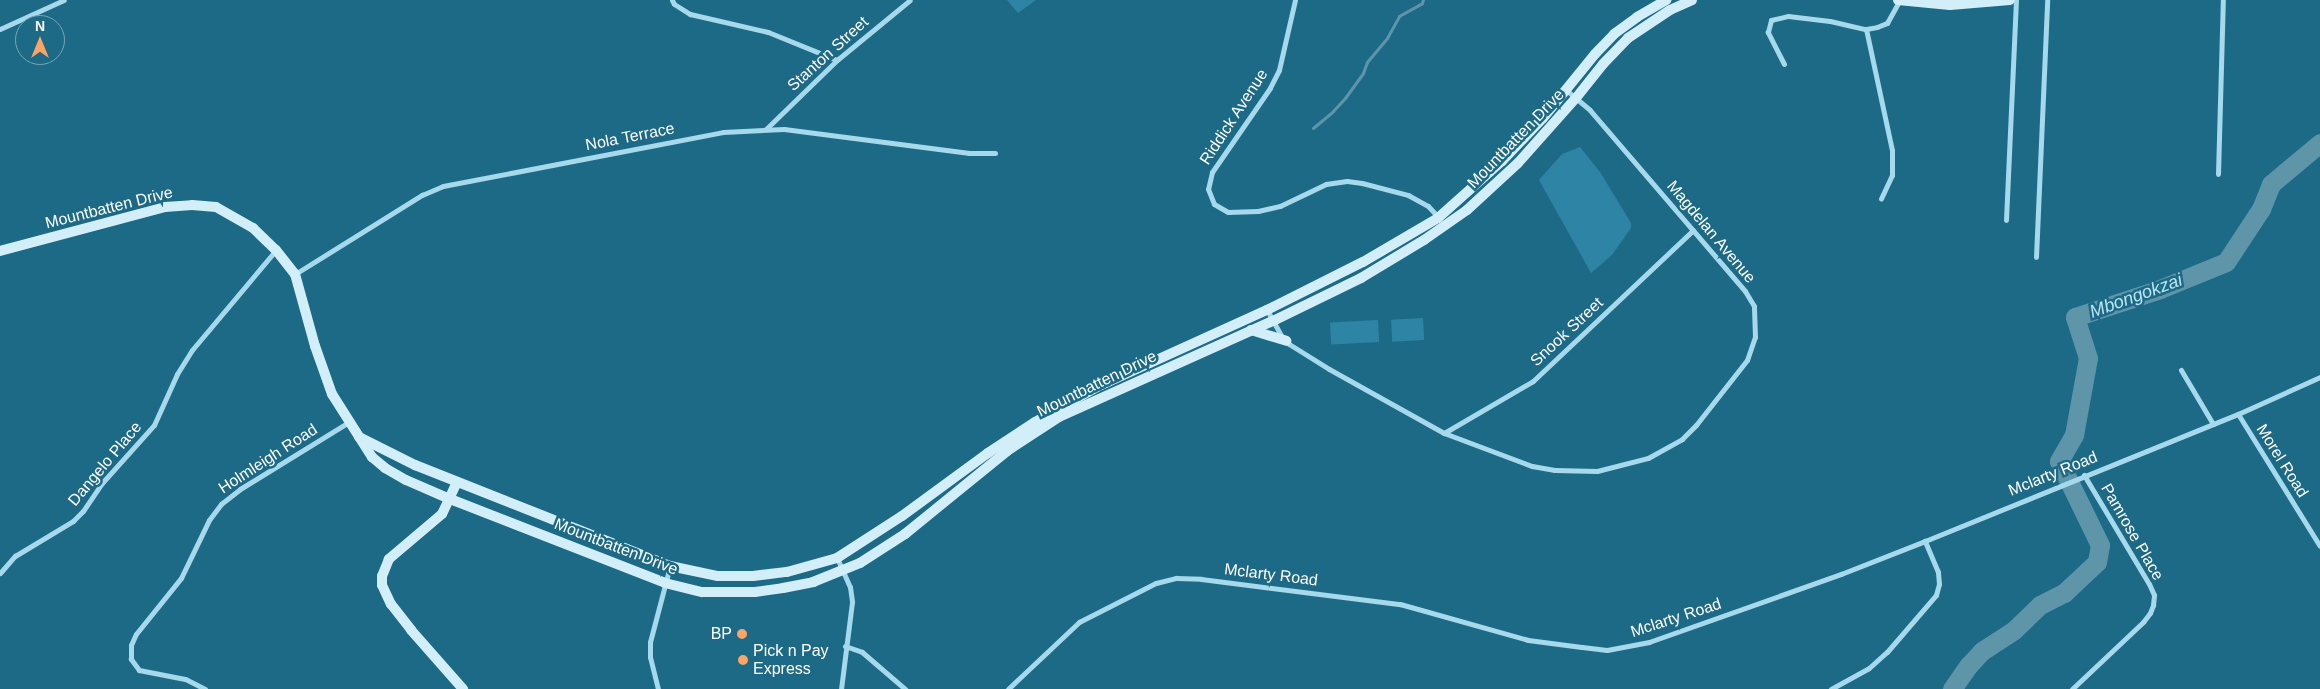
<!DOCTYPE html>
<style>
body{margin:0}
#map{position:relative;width:2320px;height:689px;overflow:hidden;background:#1d6a87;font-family:Arial,sans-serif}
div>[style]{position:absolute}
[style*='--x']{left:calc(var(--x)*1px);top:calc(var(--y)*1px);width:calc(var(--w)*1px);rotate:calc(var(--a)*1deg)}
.green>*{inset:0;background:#2e84a4;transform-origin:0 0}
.stream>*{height:3px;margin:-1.5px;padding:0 1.5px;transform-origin:1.5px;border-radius:1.5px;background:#5f95a9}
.river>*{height:19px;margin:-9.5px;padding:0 9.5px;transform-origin:9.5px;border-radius:9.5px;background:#5f95a9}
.street>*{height:5px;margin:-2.5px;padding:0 2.5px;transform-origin:2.5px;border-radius:2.5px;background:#a6d9eb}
.secondary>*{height:10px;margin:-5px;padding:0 5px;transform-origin:5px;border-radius:5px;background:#d2eef8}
.dots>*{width:14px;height:14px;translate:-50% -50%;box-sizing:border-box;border:2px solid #1d6a87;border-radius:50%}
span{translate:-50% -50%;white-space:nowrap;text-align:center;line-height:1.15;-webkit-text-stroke:5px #1d6a87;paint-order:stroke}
.street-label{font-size:16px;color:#fff}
.poi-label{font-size:16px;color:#fff}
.right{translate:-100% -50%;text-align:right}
.left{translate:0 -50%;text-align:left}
.water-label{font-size:18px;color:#bae5f3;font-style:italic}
.north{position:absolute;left:15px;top:15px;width:50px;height:50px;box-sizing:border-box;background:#1d6a87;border:1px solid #77a6b7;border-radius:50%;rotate:0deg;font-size:14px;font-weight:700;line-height:20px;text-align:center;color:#fff}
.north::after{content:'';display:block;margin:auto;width:18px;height:22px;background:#fba465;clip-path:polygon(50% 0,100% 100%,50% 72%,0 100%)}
</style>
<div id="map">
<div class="green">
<div style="clip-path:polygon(1007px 0,1036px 0,1018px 13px)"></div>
<div style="clip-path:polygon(1580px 147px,1600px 172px,1631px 223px,1631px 228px,1612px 255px,1591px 273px,1539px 180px,1562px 154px)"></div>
<div style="left:1423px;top:318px;width:22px;height:32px;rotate:87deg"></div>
<div style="left:1378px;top:320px;width:22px;height:48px;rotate:87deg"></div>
</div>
<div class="stream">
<div style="--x:1313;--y:128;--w:26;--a:-40"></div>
<div style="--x:1333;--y:111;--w:18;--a:-47"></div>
<div style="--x:1345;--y:98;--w:31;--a:-54"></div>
<div style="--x:1363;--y:73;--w:12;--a:-70"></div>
<div style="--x:1367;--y:62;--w:31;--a:-50"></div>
<div style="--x:1387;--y:38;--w:25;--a:-61"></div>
<div style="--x:1399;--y:16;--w:26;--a:-29"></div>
<div style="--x:1422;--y:3;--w:3;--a:-72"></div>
</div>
<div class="river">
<div style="--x:1952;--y:689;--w:28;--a:-55"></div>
<div style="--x:1968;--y:666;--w:21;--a:-47"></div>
<div style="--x:1982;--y:651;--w:38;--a:-33"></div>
<div style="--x:2014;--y:630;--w:36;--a:-44"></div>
<div style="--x:2040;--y:605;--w:27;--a:-27"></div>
<div style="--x:2064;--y:593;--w:45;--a:-43.2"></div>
<div style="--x:2097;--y:562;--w:17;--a:-80"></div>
<div style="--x:2100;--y:545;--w:93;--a:-116"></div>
<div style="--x:2059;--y:461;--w:30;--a:-60"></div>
<div style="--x:2074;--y:435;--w:78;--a:-79.7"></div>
<div style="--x:2088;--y:358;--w:43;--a:-107.6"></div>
<div style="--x:2075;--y:317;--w:89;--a:-18.2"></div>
<div style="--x:2160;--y:289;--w:71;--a:-22.2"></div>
<div style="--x:2226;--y:262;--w:64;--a:-56.6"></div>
<div style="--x:2261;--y:209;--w:27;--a:-68"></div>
<div style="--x:2271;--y:184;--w:64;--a:-39.9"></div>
</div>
<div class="street">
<div style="--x:672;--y:0;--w:4;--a:63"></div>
<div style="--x:674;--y:4;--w:19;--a:32"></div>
<div style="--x:690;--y:14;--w:80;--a:13"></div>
<div style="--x:768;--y:32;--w:74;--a:22.1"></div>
<div style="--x:1295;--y:0;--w:72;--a:102.9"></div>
<div style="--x:1279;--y:70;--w:20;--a:117"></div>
<div style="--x:1270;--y:88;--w:102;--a:124.6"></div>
<div style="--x:1212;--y:172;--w:17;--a:103"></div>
<div style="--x:1208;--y:189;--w:16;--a:68"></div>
<div style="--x:1214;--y:204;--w:16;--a:30"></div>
<div style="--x:1228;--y:212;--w:30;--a:-2"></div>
<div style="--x:1258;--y:211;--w:23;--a:-13"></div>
<div style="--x:1280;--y:206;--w:51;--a:-25.6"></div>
<div style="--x:1326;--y:184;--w:21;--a:-8"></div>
<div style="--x:1347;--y:181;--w:15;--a:8"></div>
<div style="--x:1362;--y:183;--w:48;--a:14.6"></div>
<div style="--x:1408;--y:195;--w:23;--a:29"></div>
<div style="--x:1428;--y:206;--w:16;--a:47"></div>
<div style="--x:0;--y:29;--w:70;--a:-24.4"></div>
<div style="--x:1866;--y:29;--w:124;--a:77.9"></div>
<div style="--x:1892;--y:150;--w:25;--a:90"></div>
<div style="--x:1892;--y:175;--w:26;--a:115"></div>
<div style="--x:1784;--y:64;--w:36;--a:-117"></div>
<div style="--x:1768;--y:32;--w:12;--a:-76"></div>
<div style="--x:1771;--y:20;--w:17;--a:-13"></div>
<div style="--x:1788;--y:16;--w:42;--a:6.8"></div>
<div style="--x:1830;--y:21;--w:37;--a:13"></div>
<div style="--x:1866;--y:29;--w:11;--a:-10"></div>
<div style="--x:1877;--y:27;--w:11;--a:-22"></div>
<div style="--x:1887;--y:23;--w:26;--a:-61"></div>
<div style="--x:766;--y:129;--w:99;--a:-44.2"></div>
<div style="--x:837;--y:60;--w:94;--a:-39.4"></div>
<div style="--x:2218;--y:174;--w:174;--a:-88.4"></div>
<div style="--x:2006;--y:220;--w:220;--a:-87.4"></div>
<div style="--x:2036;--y:257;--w:257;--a:-87.5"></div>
<div style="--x:295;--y:274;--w:150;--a:-31.9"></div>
<div style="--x:422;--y:195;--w:23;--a:-23"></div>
<div style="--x:443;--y:186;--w:285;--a:-10.9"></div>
<div style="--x:723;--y:132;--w:61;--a:-2.8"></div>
<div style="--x:784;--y:129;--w:187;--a:7.4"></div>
<div style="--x:969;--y:153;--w:26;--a:0"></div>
<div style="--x:1267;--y:310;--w:31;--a:61"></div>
<div style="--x:1282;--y:337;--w:10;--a:45"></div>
<div style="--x:1289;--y:344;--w:47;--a:32"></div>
<div style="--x:1329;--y:369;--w:132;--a:29.1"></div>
<div style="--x:1444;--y:433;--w:94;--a:20.6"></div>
<div style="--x:1532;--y:466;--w:23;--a:10"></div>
<div style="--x:1555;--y:470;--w:42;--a:1.4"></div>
<div style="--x:1597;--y:471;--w:53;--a:-14.3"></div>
<div style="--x:1648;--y:458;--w:39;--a:-29"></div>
<div style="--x:1682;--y:439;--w:20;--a:-45"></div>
<div style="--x:1696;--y:425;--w:83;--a:-51.9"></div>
<div style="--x:1747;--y:360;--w:24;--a:-71"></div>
<div style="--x:1755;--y:337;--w:31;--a:-92"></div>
<div style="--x:1754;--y:306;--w:17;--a:-121"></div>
<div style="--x:1745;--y:291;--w:238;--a:-130.6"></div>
<div style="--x:1590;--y:110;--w:31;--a:-140"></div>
<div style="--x:2181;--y:370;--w:63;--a:59.3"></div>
<div style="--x:2238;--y:414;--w:155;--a:58.2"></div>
<div style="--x:1444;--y:433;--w:103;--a:-30.3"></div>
<div style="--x:1533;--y:381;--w:220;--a:-43.3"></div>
<div style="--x:837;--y:558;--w:32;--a:66"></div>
<div style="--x:850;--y:587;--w:15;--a:82"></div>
<div style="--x:852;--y:602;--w:88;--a:97.2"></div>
<div style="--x:0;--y:573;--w:23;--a:-49"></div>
<div style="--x:15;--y:556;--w:68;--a:-31.1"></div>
<div style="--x:73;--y:521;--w:14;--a:-45"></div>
<div style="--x:83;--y:511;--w:34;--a:-56"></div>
<div style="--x:102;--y:483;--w:78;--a:-48.1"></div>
<div style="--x:154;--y:425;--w:56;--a:-65.7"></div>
<div style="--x:177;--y:374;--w:28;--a:-58"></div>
<div style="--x:192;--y:350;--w:131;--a:-50"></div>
<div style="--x:845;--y:646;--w:18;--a:19"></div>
<div style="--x:862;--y:652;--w:57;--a:40.7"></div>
<div style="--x:205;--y:689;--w:22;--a:-153"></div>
<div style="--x:185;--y:679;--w:47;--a:-168.9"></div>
<div style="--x:139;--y:670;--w:14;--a:-126"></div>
<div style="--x:131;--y:659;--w:14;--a:-90"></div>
<div style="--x:131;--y:645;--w:12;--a:-66"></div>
<div style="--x:136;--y:634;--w:72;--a:-51.2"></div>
<div style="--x:181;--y:578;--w:64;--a:-64.2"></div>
<div style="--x:209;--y:520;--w:20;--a:-53"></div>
<div style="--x:221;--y:504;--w:24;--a:-38"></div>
<div style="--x:240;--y:489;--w:128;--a:-31.6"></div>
<div style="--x:658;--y:689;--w:33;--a:-104"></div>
<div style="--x:650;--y:657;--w:15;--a:-90"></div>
<div style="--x:650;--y:642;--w:79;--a:-75.3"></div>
<div style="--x:1008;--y:689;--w:98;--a:-43.3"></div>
<div style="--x:1079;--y:622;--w:86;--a:-26.9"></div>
<div style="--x:1156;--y:583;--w:21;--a:-14"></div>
<div style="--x:1176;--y:578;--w:25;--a:2"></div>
<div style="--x:1201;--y:579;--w:201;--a:7.2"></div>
<div style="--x:1400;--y:604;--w:133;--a:15.7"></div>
<div style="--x:1528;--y:640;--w:54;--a:7.4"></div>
<div style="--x:1582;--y:647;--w:25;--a:7"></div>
<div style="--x:1607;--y:650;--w:43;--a:-10.8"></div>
<div style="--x:1649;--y:642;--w:204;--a:-19.5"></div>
<div style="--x:1841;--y:574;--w:90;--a:-21.4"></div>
<div style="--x:1925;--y:541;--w:338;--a:-22.1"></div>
<div style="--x:2238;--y:414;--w:90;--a:-24.3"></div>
<div style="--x:1831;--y:689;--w:43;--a:-28.9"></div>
<div style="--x:1869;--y:668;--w:24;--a:-42"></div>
<div style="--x:1887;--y:652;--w:75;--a:-49.3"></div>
<div style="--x:1936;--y:595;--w:11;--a:-75"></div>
<div style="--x:1939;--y:584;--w:12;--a:-95"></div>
<div style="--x:1938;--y:572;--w:34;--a:-113"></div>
<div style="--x:2072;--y:689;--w:98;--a:-43.3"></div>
<div style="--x:2143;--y:622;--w:11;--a:-52"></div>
<div style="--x:2150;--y:613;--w:9;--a:-69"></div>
<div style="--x:2153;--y:605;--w:10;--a:-84"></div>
<div style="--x:2154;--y:595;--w:12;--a:-114"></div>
<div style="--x:2149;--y:584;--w:127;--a:-120.8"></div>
</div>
<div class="secondary">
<div style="--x:1898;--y:0;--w:52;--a:5.5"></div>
<div style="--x:1950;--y:5;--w:60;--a:-4.8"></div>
<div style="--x:0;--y:251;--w:171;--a:-14.9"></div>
<div style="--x:165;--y:207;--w:27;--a:-4"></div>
<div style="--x:192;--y:205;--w:24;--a:5"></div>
<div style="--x:216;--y:207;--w:43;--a:29.6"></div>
<div style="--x:253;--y:228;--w:32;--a:44"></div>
<div style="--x:276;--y:250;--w:31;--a:52"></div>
<div style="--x:295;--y:274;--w:75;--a:74.5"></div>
<div style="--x:315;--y:346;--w:51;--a:70.5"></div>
<div style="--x:332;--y:394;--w:75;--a:57.6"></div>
<div style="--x:372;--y:457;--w:17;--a:40"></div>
<div style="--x:385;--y:468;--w:24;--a:30"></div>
<div style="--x:406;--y:480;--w:48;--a:23.4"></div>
<div style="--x:450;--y:499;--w:231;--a:21.3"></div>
<div style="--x:665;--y:583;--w:38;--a:14"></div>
<div style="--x:702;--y:592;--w:53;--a:0"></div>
<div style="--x:755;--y:592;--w:28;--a:-8"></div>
<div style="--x:783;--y:588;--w:31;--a:-11"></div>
<div style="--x:813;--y:582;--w:51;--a:-22"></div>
<div style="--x:860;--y:563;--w:54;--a:-32.8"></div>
<div style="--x:905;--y:534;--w:132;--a:-39.1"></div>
<div style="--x:1007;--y:451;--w:62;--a:-33.2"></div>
<div style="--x:1059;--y:417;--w:235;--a:-24.2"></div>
<div style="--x:1273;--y:321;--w:98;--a:-26"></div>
<div style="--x:1361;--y:278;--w:74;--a:-31.1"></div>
<div style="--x:1424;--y:240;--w:52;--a:-34.9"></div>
<div style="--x:1467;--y:210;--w:69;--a:-42.7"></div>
<div style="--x:1518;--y:163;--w:87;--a:-48.3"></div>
<div style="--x:1576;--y:98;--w:43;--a:-51.5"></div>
<div style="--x:1603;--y:64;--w:36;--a:-46"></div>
<div style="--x:1628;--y:38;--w:50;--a:-33.7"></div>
<div style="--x:1670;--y:10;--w:24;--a:-24"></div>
<div style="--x:1251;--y:330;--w:37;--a:17"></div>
<div style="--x:359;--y:437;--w:63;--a:26.6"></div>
<div style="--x:415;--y:465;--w:274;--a:21.6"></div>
<div style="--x:670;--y:566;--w:49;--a:11.8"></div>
<div style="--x:718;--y:576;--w:35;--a:0"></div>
<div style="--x:753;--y:576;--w:34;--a:-7"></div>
<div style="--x:787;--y:572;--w:52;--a:-15.6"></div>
<div style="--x:837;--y:558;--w:77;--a:-32.9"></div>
<div style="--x:902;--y:516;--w:107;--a:-36.2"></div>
<div style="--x:988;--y:453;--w:56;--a:-33.4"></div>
<div style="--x:1035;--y:422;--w:71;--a:-29.4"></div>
<div style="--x:1097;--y:387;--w:187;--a:-24.4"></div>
<div style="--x:1267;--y:310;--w:107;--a:-26.6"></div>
<div style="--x:1363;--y:262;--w:87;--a:-30.4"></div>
<div style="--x:1438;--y:218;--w:86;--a:-41.7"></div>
<div style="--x:1502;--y:161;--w:59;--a:-46.4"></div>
<div style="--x:1543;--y:118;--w:82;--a:-50.9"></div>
<div style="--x:1595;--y:54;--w:28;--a:-46"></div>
<div style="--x:1614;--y:34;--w:29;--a:-36"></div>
<div style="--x:1637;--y:17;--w:34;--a:-30"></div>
<div style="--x:457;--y:482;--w:35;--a:115"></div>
<div style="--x:442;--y:514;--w:70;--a:139.7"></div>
<div style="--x:389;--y:559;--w:18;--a:112"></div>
<div style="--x:382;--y:576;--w:9;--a:90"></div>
<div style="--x:382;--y:585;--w:21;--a:65"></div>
<div style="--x:391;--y:604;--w:33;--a:52"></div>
<div style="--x:411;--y:630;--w:79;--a:48.6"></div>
</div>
<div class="dots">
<div style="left:742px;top:634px;background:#fba465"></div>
<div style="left:743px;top:660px;background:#fba465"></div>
</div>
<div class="street-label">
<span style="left:828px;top:54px;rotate:-42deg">Stanton Street</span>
<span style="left:1234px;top:117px;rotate:-57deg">Riddick Avenue</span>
<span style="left:630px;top:137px;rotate:-11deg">Nola Terrace</span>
<span style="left:1516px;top:139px;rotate:-46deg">Mountbatten Drive</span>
<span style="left:109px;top:208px;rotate:-14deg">Mountbatten Drive</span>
<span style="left:1711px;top:232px;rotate:50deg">Magdelan Avenue</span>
<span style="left:1567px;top:332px;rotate:-43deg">Snook Street</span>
<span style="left:1097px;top:384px;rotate:-26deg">Mountbatten Drive</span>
<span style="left:268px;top:459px;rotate:-33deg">Holmleigh Road</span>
<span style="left:2282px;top:461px;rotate:58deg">Morel Road</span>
<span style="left:105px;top:464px;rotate:-50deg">Dangelo Place</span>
<span style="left:2053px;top:474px;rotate:-22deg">Mclarty Road</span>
<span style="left:2132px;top:532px;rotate:60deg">Pamrose Place</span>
<span style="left:616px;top:547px;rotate:21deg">Mountbatten Drive</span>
<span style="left:1271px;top:575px;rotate:7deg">Mclarty Road</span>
<span style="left:1676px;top:618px;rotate:-18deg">Mclarty Road</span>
</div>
<div class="poi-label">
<span class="right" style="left:732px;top:634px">BP</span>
<span class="left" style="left:753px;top:660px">Pick n Pay<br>Express</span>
</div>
<div class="water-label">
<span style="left:2136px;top:296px;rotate:-20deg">Mbongokzai</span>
</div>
<div class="north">N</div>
</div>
